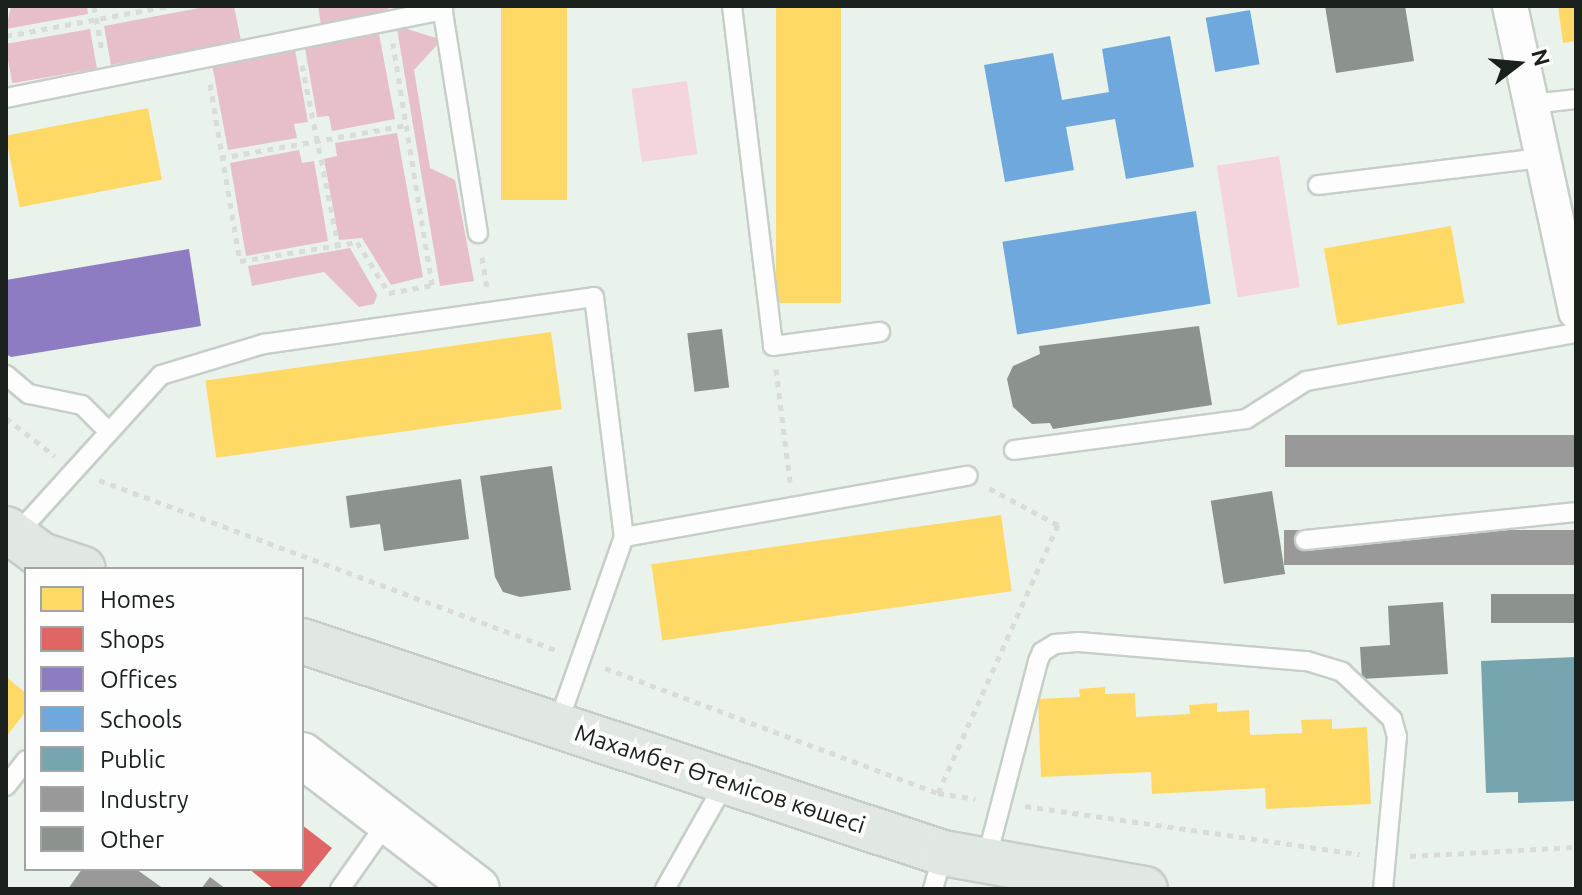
<!DOCTYPE html>
<meta charset="utf-8">
<style>
body{margin:0}
#map{position:relative;width:1582px;height:895px;overflow:hidden;background:#eaf2ec;font-family:Ubuntu,sans-serif}
div>[style]{position:absolute}
[style*='--x']{left:calc(var(--x)*1px);top:calc(var(--y)*1px);width:calc(var(--w)*1px);rotate:calc(var(--a)*1deg)}
.green>*{inset:0;background:#f4d5db;transform-origin:0 0}
.forest>*{inset:0;background:#e6bfc8;transform-origin:0 0}
.homes>*{inset:0;background:#ffd966;transform-origin:0 0}
.shops>*{inset:0;background:#e06666}
.offices>*{inset:0;background:#8e7cc3}
.schools>*{inset:0;background:#6fa8dc;transform-origin:0 0}
.public>*{inset:0;background:#76a5af}
.industry>*{inset:0;background:#999;transform-origin:0 0}
.building>*{inset:0;background:#8c928e;transform-origin:0 0}
.path>*{height:5px;margin-top:-2.5px;transform-origin:0;background:repeating-linear-gradient(90deg,#dadcda 0 6px,transparent 0 12px)}
.roads{filter:drop-shadow(2px 0 #c7cec9) drop-shadow(-2px 0 #c7cec9) drop-shadow(0 2px #c7cec9) drop-shadow(0 -2px #c7cec9)}
.service>*{height:18px;margin:-9px;padding:0 9px;transform-origin:9px;border-radius:9px;background:#fcfdfc}
.minor>*{height:34px;margin:-17px;padding:0 17px;transform-origin:17px;border-radius:17px;background:#fcfdfc}
.secondary>*{height:44px;margin:-22px;padding:0 22px;transform-origin:22px;border-radius:22px;background:#fcfdfc}
.primary>*{height:44px;margin:-22px;padding:0 22px;transform-origin:22px;border-radius:22px;background:#e1e8e3}
span{translate:-50% -50%;white-space:nowrap;text-align:center;line-height:1.15;-webkit-text-stroke:8px #fefefe;paint-order:stroke}
.street-label{font-size:24px;color:#1a201c}
.frame{position:absolute;inset:0;border:8px solid #1a201c;pointer-events:none}
.legend{position:absolute;left:24px;top:567px;width:280px;height:304px;box-sizing:border-box;background:#fefefe;border:2px solid #a3a5a4;margin:0;padding:10px 14px;list-style:none;font-size:24px;color:#1a201c}
.legend li{display:flex;align-items:center;gap:16px;height:40px}
.legend b{width:40px;border:2px solid #a3a5a4}
.north{position:absolute;left:1478px;top:24px;width:80px;height:80px;-webkit-text-stroke:6px #fefefe;paint-order:stroke;rotate:74deg;font-size:22px;font-weight:700;line-height:32px;text-align:center;color:#1a201c}
.north::after{content:'';display:block;margin:auto;width:28px;height:36px;background:#1a201c;clip-path:polygon(50% 0,100% 100%,50% 72%,0 100%)}
</style>
<div id="map">
<div class="green">
<div style="left:687px;top:81px;width:74px;height:56px;rotate:82deg"></div>
<div style="left:1279px;top:156px;width:133px;height:63px;rotate:81deg"></div>
</div>
<div class="forest">
<div style="clip-path:polygon(11px 6px,87px 6px,88px 14px,6px 29px)"></div>
<div style="clip-path:polygon(210px 6px,234px 6px,241px 41px,111px 65px,104px 26px)"></div>
<div style="clip-path:polygon(318px 6px,391px 6px,383px 14px,321px 25px)"></div>
<div style="clip-path:polygon(404px 28px,436px 38px,437px 45px,414px 70px,430px 168px,455px 180px,474px 281px,440px 286px,397px 29px)"></div>
<div style="left:90px;top:29px;width:40px;height:86px;rotate:80deg"></div>
<div style="clip-path:polygon(379px 34px,395px 119px,332px 131px,329px 116px,317px 117px,305px 48px)"></div>
<div style="clip-path:polygon(295px 50px,308px 122px,294px 124px,297px 138px,228px 150px,212px 64px)"></div>
<div style="clip-path:polygon(397px 133px,423px 277px,391px 285px,362px 238px,339px 240px,324px 159px,337px 156px,335px 143px)"></div>
<div style="clip-path:polygon(299px 150px,302px 163px,314px 161px,328px 241px,246px 256px,230px 163px)"></div>
<div style="clip-path:polygon(350px 248px,377px 295px,374px 304px,359px 307px,324px 272px,252px 286px,248px 266px)"></div>
</div>
<div class="homes">
<div style="left:501px;top:6px;width:66px;height:194px"></div>
<div style="left:776px;top:6px;width:65px;height:297px"></div>
<div style="clip-path:polygon(1558px 6px,1576px 6px,1576px 41px,1563px 43px)"></div>
<div style="left:148px;top:108px;width:73px;height:145px;rotate:79deg"></div>
<div style="left:1451px;top:226px;width:78px;height:129px;rotate:80deg"></div>
<div style="left:551px;top:332px;width:78px;height:349px;rotate:82deg"></div>
<div style="left:1001px;top:515px;width:77px;height:353px;rotate:82deg"></div>
<div style="clip-path:polygon(6px 677px,26px 693px,26px 711px,6px 737px)"></div>
<div style="clip-path:polygon(1105px 687px,1105px 694px,1135px 693px,1136px 717px,1190px 714px,1189px 705px,1217px 703px,1217px 712px,1249px 710px,1250px 735px,1302px 733px,1301px 720px,1332px 719px,1332px 729px,1367px 727px,1371px 804px,1266px 809px,1265px 788px,1152px 794px,1151px 772px,1041px 777px,1038px 699px,1080px 697px,1079px 689px)"></div>
</div>
<div class="shops">
<div style="clip-path:polygon(302px 825px,332px 848px,299px 889px,274px 889px,249px 869px,302px 869px)"></div>
</div>
<div class="offices">
<div style="clip-path:polygon(189px 249px,201px 326px,11px 357px,6px 354px,6px 280px)"></div>
</div>
<div class="schools">
<div style="left:1250px;top:10px;width:55px;height:45px;rotate:80deg"></div>
<div style="clip-path:polygon(1170px 36px,1194px 167px,1126px 179px,1115px 119px,1066px 127px,1074px 170px,1005px 182px,984px 65px,1053px 53px,1062px 100px,1109px 92px,1102px 49px)"></div>
<div style="left:1196px;top:211px;width:94px;height:196px;rotate:81deg"></div>
</div>
<div class="public">
<div style="clip-path:polygon(1576px 657px,1576px 801px,1518px 803px,1518px 792px,1486px 793px,1481px 661px)"></div>
</div>
<div class="industry">
<div style="left:1576px;top:435px;width:32px;height:291px;rotate:90deg"></div>
<div style="left:1576px;top:530px;width:35px;height:292px;rotate:90deg"></div>
<div style="clip-path:polygon(82px 869px,136px 869px,164px 889px,68px 889px)"></div>
<div style="clip-path:polygon(210px 877px,226px 889px,201px 889px)"></div>
</div>
<div class="building">
<div style="clip-path:polygon(1325px 6px,1405px 6px,1414px 61px,1336px 73px)"></div>
<div style="clip-path:polygon(1199px 326px,1212px 405px,1053px 429px,1050px 423px,1032px 424px,1013px 407px,1007px 379px,1013px 366px,1040px 354px,1039px 346px)"></div>
<div style="left:722px;top:329px;width:59px;height:35px;rotate:83deg"></div>
<div style="clip-path:polygon(552px 466px,571px 590px,520px 597px,503px 592px,495px 577px,480px 476px)"></div>
<div style="clip-path:polygon(461px 479px,469px 539px,384px 551px,380px 524px,350px 528px,346px 496px)"></div>
<div style="left:1272px;top:491px;width:84px;height:62px;rotate:81deg"></div>
<div style="left:1576px;top:594px;width:29px;height:85px;rotate:90deg"></div>
<div style="clip-path:polygon(1443px 602px,1448px 674px,1362px 679px,1360px 647px,1390px 645px,1388px 606px)"></div>
</div>
<div class="path">
<div style="--x:94;--y:6;--w:47;--a:80.1"></div>
<div style="--x:6;--y:36;--w:165;--a:-10.5"></div>
<div style="--x:302;--y:65;--w:183;--a:78.6"></div>
<div style="--x:210;--y:84;--w:180;--a:80.4"></div>
<div style="--x:240;--y:261;--w:119;--a:-9.2"></div>
<div style="--x:357;--y:242;--w:60;--a:57.9"></div>
<div style="--x:389;--y:293;--w:44;--a:-10.5"></div>
<div style="--x:432;--y:285;--w:245;--a:-99.2"></div>
<div style="--x:220;--y:158;--w:190;--a:-10"></div>
<div style="--x:482;--y:257;--w:30;--a:81"></div>
<div style="--x:776;--y:369;--w:114;--a:82.9"></div>
<div style="--x:6;--y:418;--w:62;--a:37.8"></div>
<div style="--x:99;--y:480;--w:490;--a:20.4"></div>
<div style="--x:605;--y:668;--w:356;--a:20.6"></div>
<div style="--x:938;--y:793;--w:38;--a:9"></div>
<div style="--x:938;--y:793;--w:294;--a:-65.9"></div>
<div style="--x:1058;--y:525;--w:78;--a:-151.8"></div>
<div style="--x:1025;--y:806;--w:338;--a:8.2"></div>
<div style="--x:1410;--y:856;--w:166;--a:-3.1"></div>
</div>
<div class="roads">
<div class="service">
<div style="--x:442;--y:6;--w:230;--a:81"></div>
<div style="--x:732;--y:6;--w:342;--a:83.1"></div>
<div style="--x:773;--y:346;--w:108;--a:-7.5"></div>
<div style="--x:6;--y:98;--w:446;--a:-11.4"></div>
<div style="--x:1531;--y:104;--w:45;--a:-6.3"></div>
<div style="--x:1318;--y:185;--w:226;--a:-6.9"></div>
<div style="--x:6;--y:375;--w:30;--a:40"></div>
<div style="--x:29;--y:394;--w:54;--a:11.7"></div>
<div style="--x:82;--y:405;--w:37;--a:45"></div>
<div style="--x:1014;--y:450;--w:234;--a:-7.6"></div>
<div style="--x:1246;--y:419;--w:71;--a:-32.3"></div>
<div style="--x:1306;--y:381;--w:274;--a:-10.1"></div>
<div style="--x:15;--y:536;--w:217;--a:-47.8"></div>
<div style="--x:161;--y:375;--w:108;--a:-16.8"></div>
<div style="--x:264;--y:344;--w:333;--a:-8.1"></div>
<div style="--x:594;--y:297;--w:242;--a:82.9"></div>
<div style="--x:1305;--y:540;--w:272;--a:-5.9"></div>
<div style="--x:557;--y:726;--w:201;--a:-70.5"></div>
<div style="--x:624;--y:537;--w:349;--a:-10.1"></div>
<div style="--x:6;--y:786;--w:33;--a:-52"></div>
<div style="--x:986;--y:861;--w:207;--a:-75.4"></div>
<div style="--x:1038;--y:661;--w:10;--a:-66"></div>
<div style="--x:1042;--y:652;--w:15;--a:-32"></div>
<div style="--x:1055;--y:644;--w:24;--a:-5"></div>
<div style="--x:1079;--y:642;--w:229;--a:4.8"></div>
<div style="--x:1307;--y:661;--w:37;--a:17"></div>
<div style="--x:1342;--y:672;--w:69;--a:43.2"></div>
<div style="--x:1392;--y:719;--w:18;--a:74"></div>
<div style="--x:1397;--y:736;--w:154;--a:95.2"></div>
<div style="--x:340;--y:889;--w:83;--a:-54.8"></div>
<div style="--x:665;--y:889;--w:124;--a:-60.5"></div>
<div style="--x:933;--y:889;--w:37;--a:-74"></div>
</div>
<div class="minor">
<div style="--x:1510;--y:6;--w:313;--a:77.8"></div>
</div>
<div class="secondary">
<div style="--x:302;--y:755;--w:220;--a:37.4"></div>
</div>
<div class="primary">
<div style="--x:6;--y:529;--w:44;--a:36.6"></div>
<div style="--x:41;--y:555;--w:44;--a:18.4"></div>
<div style="--x:302;--y:641;--w:675;--a:18.3"></div>
<div style="--x:943;--y:853;--w:205;--a:10.1"></div>
</div>
</div>
<div class="street-label">
<span style="left:720px;top:779px;rotate:18deg">Махамбет Өтемісов көшесі</span>
</div>
<div class="frame"></div>
<ul class="legend">
<li><b style="height:22px;background:#ffd966"></b>Homes</li>
<li><b style="height:22px;background:#e06666"></b>Shops</li>
<li><b style="height:22px;background:#8e7cc3"></b>Offices</li>
<li><b style="height:22px;background:#6fa8dc"></b>Schools</li>
<li><b style="height:22px;background:#76a5af"></b>Public</li>
<li><b style="height:22px;background:#999"></b>Industry</li>
<li><b style="height:22px;background:#8c928e"></b>Other</li>
</ul>
<div class="north">N</div>
</div>
